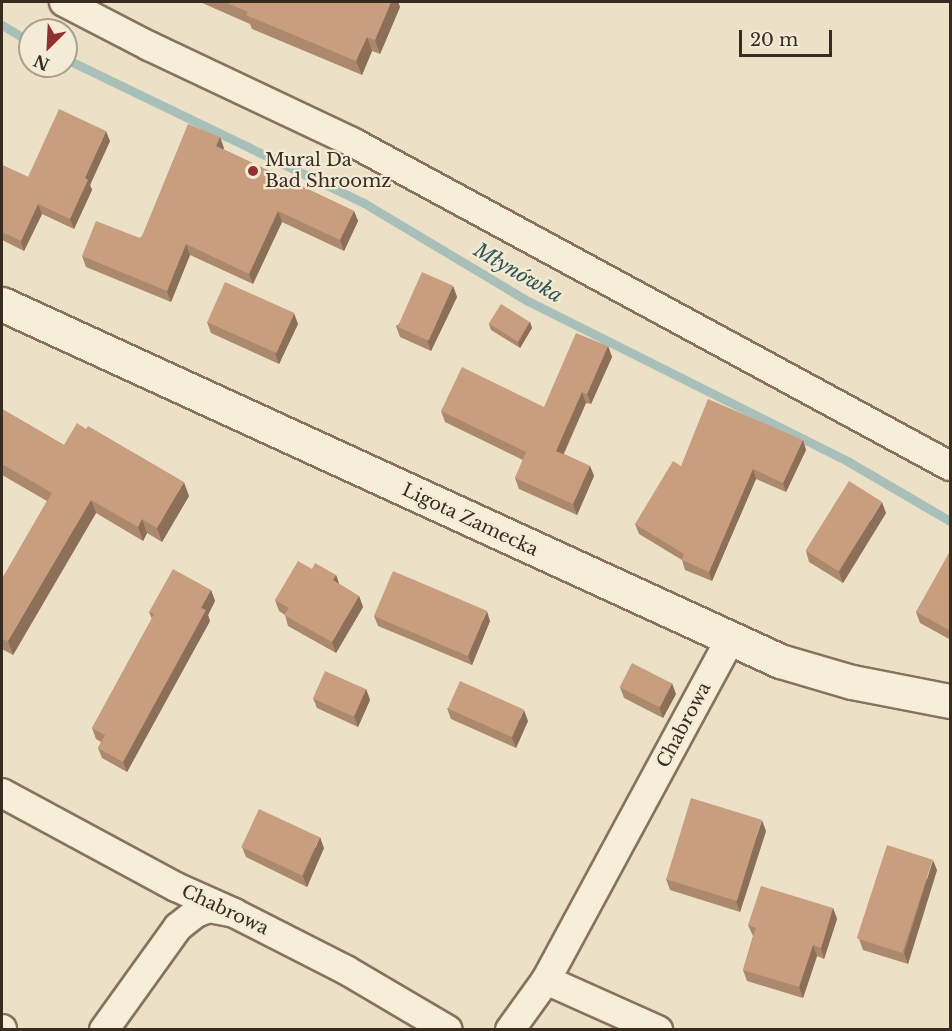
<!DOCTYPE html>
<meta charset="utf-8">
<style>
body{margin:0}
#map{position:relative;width:952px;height:1031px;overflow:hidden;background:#ece1c7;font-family:"Libre Baskerville",serif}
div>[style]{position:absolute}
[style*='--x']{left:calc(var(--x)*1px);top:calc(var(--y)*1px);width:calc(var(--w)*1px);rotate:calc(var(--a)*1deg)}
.stream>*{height:9px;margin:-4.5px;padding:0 4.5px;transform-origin:4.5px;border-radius:4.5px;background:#a8c0b9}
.roads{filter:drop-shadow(2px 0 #87735d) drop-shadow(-2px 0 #87735d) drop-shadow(0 2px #87735d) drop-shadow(0 -2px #87735d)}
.minor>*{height:28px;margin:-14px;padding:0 14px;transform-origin:14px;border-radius:14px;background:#f7eeda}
.secondary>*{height:33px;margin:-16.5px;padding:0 16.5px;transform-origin:16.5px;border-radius:16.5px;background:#f7eeda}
.wall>*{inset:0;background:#ac886d}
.shaded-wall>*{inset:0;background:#8c6f59}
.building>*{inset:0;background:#c89e7f;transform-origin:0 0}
.dots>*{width:16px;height:16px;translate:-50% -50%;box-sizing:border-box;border:3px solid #f4ebd6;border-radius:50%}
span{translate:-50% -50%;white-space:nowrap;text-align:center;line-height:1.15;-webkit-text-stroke:4.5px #f4ebd6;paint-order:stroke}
.poi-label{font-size:18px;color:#382c20}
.left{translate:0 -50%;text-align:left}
.street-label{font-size:18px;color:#382c20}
.water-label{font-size:20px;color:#305654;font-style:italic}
.frame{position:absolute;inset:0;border:3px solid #382c20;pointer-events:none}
.north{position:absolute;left:18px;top:18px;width:60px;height:60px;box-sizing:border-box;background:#f4ebd6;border:2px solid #a99f8d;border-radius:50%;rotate:204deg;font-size:16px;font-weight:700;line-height:24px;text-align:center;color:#382c20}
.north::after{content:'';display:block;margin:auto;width:21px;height:27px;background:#923031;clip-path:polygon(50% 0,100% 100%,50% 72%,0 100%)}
.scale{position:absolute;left:739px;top:30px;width:93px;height:27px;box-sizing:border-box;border:3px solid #382c20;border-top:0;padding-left:8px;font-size:18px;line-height:21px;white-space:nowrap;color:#382c20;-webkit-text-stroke:4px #f4ebd6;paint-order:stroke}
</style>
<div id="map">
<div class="stream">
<div style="--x:2;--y:25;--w:33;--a:31"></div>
<div style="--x:66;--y:59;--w:331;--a:25.8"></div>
<div style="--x:364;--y:203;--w:191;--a:30.9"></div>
<div style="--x:528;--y:301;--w:359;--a:26.6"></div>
<div style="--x:849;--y:462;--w:117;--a:30.3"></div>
</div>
<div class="roads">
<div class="minor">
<div style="--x:64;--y:2;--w:96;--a:27.4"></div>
<div style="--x:149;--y:46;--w:225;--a:25.3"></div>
<div style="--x:352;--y:142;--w:680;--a:28.45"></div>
<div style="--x:2;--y:793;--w:198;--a:28.4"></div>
<div style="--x:176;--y:887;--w:64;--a:24.1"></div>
<div style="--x:234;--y:913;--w:126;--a:27"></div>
<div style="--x:346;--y:970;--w:118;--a:30.5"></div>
<div style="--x:546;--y:980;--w:123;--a:24.1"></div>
<div style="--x:2;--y:1029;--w:1;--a:90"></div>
<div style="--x:104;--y:1030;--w:127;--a:-54.3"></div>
<div style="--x:178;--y:927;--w:23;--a:-38"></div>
<div style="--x:196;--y:913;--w:14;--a:-21"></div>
<div style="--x:209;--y:908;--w:20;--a:11"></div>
<div style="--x:510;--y:1030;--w:62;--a:-54.2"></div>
<div style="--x:546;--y:980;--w:387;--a:-61.6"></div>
</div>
<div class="secondary">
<div style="--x:2;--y:304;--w:856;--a:24.65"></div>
<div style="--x:780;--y:661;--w:75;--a:16.3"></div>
<div style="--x:852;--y:682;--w:100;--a:11"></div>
</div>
</div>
<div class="wall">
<div style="clip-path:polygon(200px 2px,398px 2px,400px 7px,380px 54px,372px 51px,362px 75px,252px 29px,250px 24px)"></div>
<div style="clip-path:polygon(220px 137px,223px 149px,354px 211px,358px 221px,344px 251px,282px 222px,253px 284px,190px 255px,171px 302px,86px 267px,82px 256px,140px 238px,142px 236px)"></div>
<div style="clip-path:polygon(110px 141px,90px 185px,92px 190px,74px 229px,42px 214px,24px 251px,2px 240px,2px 165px,28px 177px)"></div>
<div style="clip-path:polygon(453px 286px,457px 297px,431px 351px,400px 337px,396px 326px)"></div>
<div style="clip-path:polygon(207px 322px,298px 324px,279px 364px,211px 333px)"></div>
<div style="clip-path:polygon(530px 322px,532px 328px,520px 348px,491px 330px,489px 324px)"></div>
<div style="clip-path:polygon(608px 346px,612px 357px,591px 404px,586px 403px,564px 454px,590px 466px,594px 476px,577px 515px,519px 489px,515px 478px,523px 460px,445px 422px,441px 411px,544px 407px)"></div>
<div style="clip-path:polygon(2px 409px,64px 445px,189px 496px,162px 542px,147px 533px,143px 541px,96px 513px,13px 655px,2px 649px,2px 579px,47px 501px,2px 475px)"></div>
<div style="clip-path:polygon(803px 440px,806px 450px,786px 492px,756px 479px,712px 581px,685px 570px,682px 560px,639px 534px,635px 524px,681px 466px)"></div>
<div style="clip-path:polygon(886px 513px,843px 583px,809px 562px,806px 551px)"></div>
<div style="clip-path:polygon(951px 551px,951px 640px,920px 623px,916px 612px)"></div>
<div style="clip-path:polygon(312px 569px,336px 575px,339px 584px,359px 596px,363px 607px,336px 653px,288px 626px,285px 615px,279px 611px,275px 600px)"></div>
<div style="clip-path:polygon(211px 590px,215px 601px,208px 615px,210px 621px,127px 772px,102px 758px,98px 748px,101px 742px,96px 739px,92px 728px,152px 619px,149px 612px)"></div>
<div style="clip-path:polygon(374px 616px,490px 621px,472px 665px,378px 626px)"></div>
<div style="clip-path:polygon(620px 687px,676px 694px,663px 718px,624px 698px)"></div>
<div style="clip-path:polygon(366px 689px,370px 700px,358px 727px,317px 708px,313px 698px)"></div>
<div style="clip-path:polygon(447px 708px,528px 721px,516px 748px,451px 719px)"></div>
<div style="clip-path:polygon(766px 831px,740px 912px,670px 890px,666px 879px)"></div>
<div style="clip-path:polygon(242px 847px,324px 848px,307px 887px,246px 857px)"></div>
<div style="clip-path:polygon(937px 870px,908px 964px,863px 950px,859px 939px)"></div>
<div style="clip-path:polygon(833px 908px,837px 919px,824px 959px,817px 956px,803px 998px,747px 981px,743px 970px,753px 936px,748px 925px)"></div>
</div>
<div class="shaded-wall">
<div style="clip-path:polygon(391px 2px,398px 2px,400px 7px,380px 54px,375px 40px)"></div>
<div style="clip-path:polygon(367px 37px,372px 51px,362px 75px,356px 61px)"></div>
<div style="clip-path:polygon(106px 131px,110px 141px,90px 185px,92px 190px,74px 229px,70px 219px,85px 178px)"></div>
<div style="clip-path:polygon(220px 137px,224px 148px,220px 157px,216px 146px)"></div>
<div style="clip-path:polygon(38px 204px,42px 214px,24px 251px,21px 241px)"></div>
<div style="clip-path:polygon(278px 211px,282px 222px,253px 284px,249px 274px)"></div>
<div style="clip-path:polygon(354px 211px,358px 221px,344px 251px,340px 240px)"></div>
<div style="clip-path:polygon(186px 244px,190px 255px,171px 302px,167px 291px)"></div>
<div style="clip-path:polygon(453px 286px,457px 297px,431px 351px,427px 340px)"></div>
<div style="clip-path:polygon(294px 313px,298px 324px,279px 364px,275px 353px)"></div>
<div style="clip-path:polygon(530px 322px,532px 328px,520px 348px,518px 343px)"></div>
<div style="clip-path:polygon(608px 346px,612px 357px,591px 404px,587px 394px)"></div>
<div style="clip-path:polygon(582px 392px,586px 403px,560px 461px,556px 451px)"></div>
<div style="clip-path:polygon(803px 440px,806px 450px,786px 492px,783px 483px)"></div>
<div style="clip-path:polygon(590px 466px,594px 476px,577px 515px,573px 504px)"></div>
<div style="clip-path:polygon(753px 469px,756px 479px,712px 581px,709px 572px)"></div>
<div style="clip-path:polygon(184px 482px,189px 496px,162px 542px,157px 528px)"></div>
<div style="clip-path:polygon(91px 500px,96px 513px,13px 655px,8px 641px)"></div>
<div style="clip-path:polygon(882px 502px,886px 513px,843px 583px,839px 572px)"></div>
<div style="clip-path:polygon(142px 519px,147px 533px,143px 541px,138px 527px)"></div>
<div style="clip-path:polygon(336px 575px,340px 586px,333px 580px)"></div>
<div style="clip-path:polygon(211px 590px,215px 601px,208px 615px,210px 621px,127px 772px,123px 762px,201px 608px)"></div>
<div style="clip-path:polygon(359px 596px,363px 607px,336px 653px,332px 642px)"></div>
<div style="clip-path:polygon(487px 611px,490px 621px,472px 665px,468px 656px)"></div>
<div style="clip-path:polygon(672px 683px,676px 694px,663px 718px,659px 707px)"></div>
<div style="clip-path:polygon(366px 689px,370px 700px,358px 727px,354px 716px)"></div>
<div style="clip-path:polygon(524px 710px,528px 721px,516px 748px,512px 738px)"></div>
<div style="clip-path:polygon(762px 820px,766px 831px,740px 912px,736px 901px)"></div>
<div style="clip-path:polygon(320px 837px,324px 848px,307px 887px,303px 876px)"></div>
<div style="clip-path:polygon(933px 860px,937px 870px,908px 964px,904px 953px)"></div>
<div style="clip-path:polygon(833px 908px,837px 919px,824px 959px,821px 948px)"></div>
<div style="clip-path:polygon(813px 945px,817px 956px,803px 998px,799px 987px)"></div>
</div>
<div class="building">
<div style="clip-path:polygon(225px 2px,391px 2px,375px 40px,367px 37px,356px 61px,246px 15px,248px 12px)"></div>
<div style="clip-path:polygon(59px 109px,106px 131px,85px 178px,88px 180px,70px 219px,38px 204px,21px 241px,2px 232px,2px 165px,28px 177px)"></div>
<div style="clip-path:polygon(188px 124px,220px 137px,216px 146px,354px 211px,340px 240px,278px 211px,249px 274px,186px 244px,167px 291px,82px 256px,96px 221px,140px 238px,142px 236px)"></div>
<div style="left:422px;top:272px;width:34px;height:60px;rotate:24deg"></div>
<div style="left:225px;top:282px;width:76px;height:44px;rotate:24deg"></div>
<div style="left:501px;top:304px;width:34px;height:23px;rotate:32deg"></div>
<div style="clip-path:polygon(576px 333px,608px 346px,587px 394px,582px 392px,556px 451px,590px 466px,573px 504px,515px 478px,526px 452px,441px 411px,462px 367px,544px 407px)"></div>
<div style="clip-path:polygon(708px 399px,803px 440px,783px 483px,753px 469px,709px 572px,682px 560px,684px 554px,635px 524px,673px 461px,681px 466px)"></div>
<div style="clip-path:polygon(2px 409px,64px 445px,77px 423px,86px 429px,88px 426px,184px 482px,157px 528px,142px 519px,138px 527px,91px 500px,8px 641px,2px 639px,2px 579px,52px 493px,2px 464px)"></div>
<div style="left:849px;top:481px;width:39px;height:82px;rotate:32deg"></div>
<div style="clip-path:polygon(951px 551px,951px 631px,916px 612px,950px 551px)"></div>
<div style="clip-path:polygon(298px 561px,312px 569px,315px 563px,336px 575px,333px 580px,359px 596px,332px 642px,284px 615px,289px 608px,275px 600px)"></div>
<div style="clip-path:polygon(173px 569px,211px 590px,201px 608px,206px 610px,123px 762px,98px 748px,105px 735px,92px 728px,154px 614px,149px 612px)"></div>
<div style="left:393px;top:571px;width:102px;height:49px;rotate:23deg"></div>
<div style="left:632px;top:663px;width:45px;height:27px;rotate:27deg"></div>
<div style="left:325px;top:671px;width:45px;height:30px;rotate:24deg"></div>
<div style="left:460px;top:681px;width:70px;height:30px;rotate:24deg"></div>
<div style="left:691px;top:798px;width:74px;height:85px;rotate:17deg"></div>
<div style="left:259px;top:809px;width:67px;height:42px;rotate:25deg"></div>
<div style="left:887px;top:845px;width:48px;height:98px;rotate:18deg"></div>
<div style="clip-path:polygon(761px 886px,833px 908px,821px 948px,813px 945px,799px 987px,743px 970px,756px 928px,748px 925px)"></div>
</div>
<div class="dots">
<div style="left:253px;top:171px;background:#923031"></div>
</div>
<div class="poi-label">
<span class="left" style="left:265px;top:171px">Mural Da<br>Bad Shroomz</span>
</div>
<div class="street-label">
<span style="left:470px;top:520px;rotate:25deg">Ligota Zamecka</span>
<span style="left:684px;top:725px;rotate:-62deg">Chabrowa</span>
<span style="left:225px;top:910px;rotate:25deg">Chabrowa</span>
</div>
<div class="water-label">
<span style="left:518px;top:273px;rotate:30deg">Młynówka</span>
</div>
<div class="frame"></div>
<div class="north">N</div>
<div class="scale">20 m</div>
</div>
